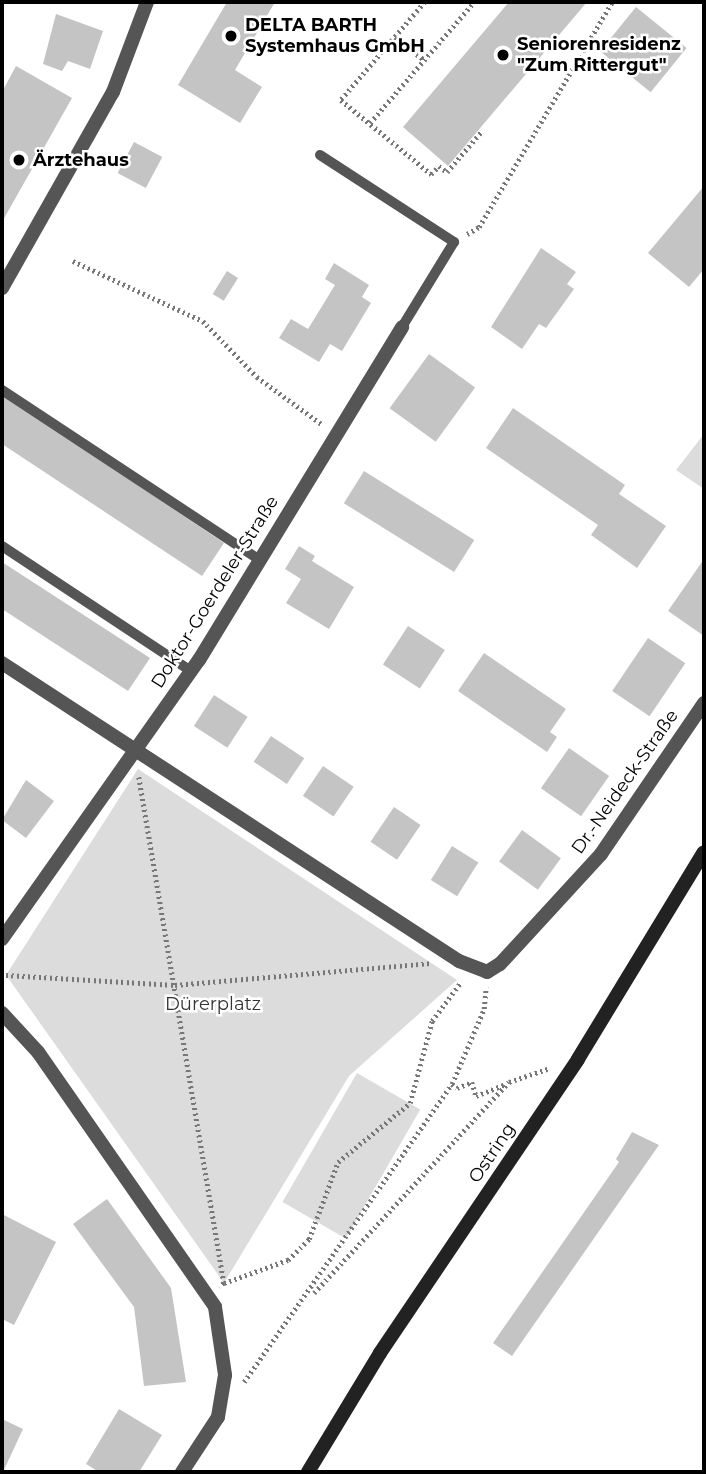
<!DOCTYPE html>
<meta charset="utf-8">
<style>
body{margin:0}
#map{position:relative;width:706px;height:1474px;overflow:hidden;background:#fff;font-family:Montserrat,sans-serif}
div>[style]{position:absolute}
[style*='--x']{left:calc(var(--x)*1px);top:calc(var(--y)*1px);width:calc(var(--w)*1px);rotate:calc(var(--a)*1deg)}
.green>*{inset:0;background:#dcdcdc;transform-origin:0 0}
.building>*{inset:0;background:#c4c4c4;transform-origin:0 0}
.path>*{height:4.5px;margin-top:-2.25px;transform-origin:0;background:repeating-linear-gradient(90deg,#777 0 2px,transparent 0 5.5px)}
.service>*{height:10px;margin:-5px;padding:0 5px;transform-origin:5px;border-radius:5px;background:#555}
.minor>*{height:14px;margin:-7px;padding:0 7px;transform-origin:7px;border-radius:7px;background:#555}
.secondary>*{height:14px;margin:-7px;padding:0 7px;transform-origin:7px;border-radius:7px;background:#222}
.dots>*{width:19px;height:19px;translate:-50% -50%;box-sizing:border-box;border:4px solid #fff;border-radius:50%}
span{translate:-50% -50%;white-space:nowrap;text-align:center;line-height:1.15;-webkit-text-stroke:5px #fff;paint-order:stroke}
.poi-label{font-size:18px;color:#000;font-weight:700}
.left{translate:0 -50%;text-align:left}
.street-label{font-size:18px;color:#000}
.park-label{font-size:18px;color:#333}
.frame{position:absolute;inset:0;border:4px solid #000;pointer-events:none}
</style>
<div id="map">
<div class="green">
<div style="clip-path:polygon(704px 434px,704px 489px,676px 470px)"></div>
<div style="clip-path:polygon(138px 769px,457px 980px,349px 1076px,224px 1283px,6px 975px)"></div>
<div style="left:357px;top:1073px;width:73px;height:149px;rotate:30deg"></div>
</div>
<div class="building">
<div style="clip-path:polygon(227px 2px,275px 2px,235px 70px,262px 87px,240px 123px,178px 85px)"></div>
<div style="clip-path:polygon(509px 2px,587px 2px,448px 166px,403px 127px)"></div>
<div style="left:636px;top:7px;width:65px;height:57px;rotate:39deg"></div>
<div style="clip-path:polygon(56px 14px,103px 31px,90px 69px,68px 61px,62px 71px,43px 64px)"></div>
<div style="clip-path:polygon(16px 66px,72px 98px,2px 222px,2px 92px)"></div>
<div style="left:134px;top:142px;width:32px;height:35px;rotate:28deg"></div>
<div style="clip-path:polygon(704px 186px,704px 269px,689px 287px,648px 253px)"></div>
<div style="clip-path:polygon(541px 248px,576px 272px,567px 284px,574px 289px,546px 328px,539px 324px,522px 349px,491px 327px)"></div>
<div style="clip-path:polygon(334px 263px,369px 285px,362px 297px,371px 303px,342px 351px,330px 344px,319px 362px,279px 338px,291px 319px,308px 329px,335px 285px,325px 279px)"></div>
<div style="left:227px;top:271px;width:13px;height:27px;rotate:32deg"></div>
<div style="left:429px;top:354px;width:57px;height:67px;rotate:36deg"></div>
<div style="clip-path:polygon(2px 394px,224px 543px,202px 576px,2px 444px)"></div>
<div style="clip-path:polygon(513px 408px,625px 485px,619px 494px,666px 526px,637px 568px,591px 535px,598px 525px,486px 448px)"></div>
<div style="left:364px;top:471px;width:130px;height:38px;rotate:32deg"></div>
<div style="clip-path:polygon(299px 546px,315px 556px,312px 561px,354px 587px,329px 629px,286px 603px,301px 579px,285px 569px)"></div>
<div style="clip-path:polygon(704px 559px,704px 636px,668px 611px)"></div>
<div style="clip-path:polygon(2px 562px,150px 658px,128px 691px,2px 609px)"></div>
<div style="left:408px;top:626px;width:44px;height:46px;rotate:33deg"></div>
<div style="left:648px;top:638px;width:45px;height:64px;rotate:34deg"></div>
<div style="clip-path:polygon(484px 653px,566px 709px,550px 732px,557px 737px,547px 752px,458px 691px)"></div>
<div style="left:214px;top:695px;width:40px;height:37px;rotate:33deg"></div>
<div style="left:271px;top:736px;width:40px;height:31px;rotate:34deg"></div>
<div style="left:569px;top:748px;width:49px;height:49px;rotate:35deg"></div>
<div style="left:323px;top:766px;width:37px;height:36px;rotate:34deg"></div>
<div style="clip-path:polygon(26px 780px,54px 801px,26px 838px,2px 820px)"></div>
<div style="left:394px;top:807px;width:32px;height:42px;rotate:34deg"></div>
<div style="left:522px;top:830px;width:48px;height:39px;rotate:36deg"></div>
<div style="left:452px;top:846px;width:31px;height:40px;rotate:32deg"></div>
<div style="clip-path:polygon(632px 1132px,659px 1145px,512px 1356px,493px 1343px,619px 1162px,616px 1159px)"></div>
<div style="clip-path:polygon(107px 1199px,171px 1288px,186px 1382px,144px 1386px,134px 1307px,73px 1224px)"></div>
<div style="clip-path:polygon(2px 1214px,56px 1242px,14px 1325px,2px 1319px)"></div>
<div style="clip-path:polygon(119px 1409px,162px 1435px,139px 1472px,99px 1472px,86px 1464px)"></div>
<div style="clip-path:polygon(2px 1419px,23px 1429px,3px 1472px,2px 1472px)"></div>
</div>
<div class="path">
<div style="--x:425;--y:2;--w:129;--a:130.6"></div>
<div style="--x:341;--y:100;--w:117;--a:39.4"></div>
<div style="--x:431;--y:174;--w:11;--a:-45"></div>
<div style="--x:439;--y:166;--w:10;--a:37"></div>
<div style="--x:447;--y:172;--w:52;--a:-49.6"></div>
<div style="--x:395;--y:37;--w:37;--a:38"></div>
<div style="--x:370;--y:123;--w:160;--a:-49.3"></div>
<div style="--x:467;--y:234;--w:14;--a:-30"></div>
<div style="--x:479;--y:227;--w:261;--a:-59.4"></div>
<div style="--x:73;--y:261;--w:143;--a:24.8"></div>
<div style="--x:203;--y:321;--w:78;--a:46"></div>
<div style="--x:257;--y:377;--w:82;--a:36"></div>
<div style="--x:139;--y:777;--w:513;--a:80.46"></div>
<div style="--x:224;--y:1283;--w:6;--a:135"></div>
<div style="--x:6;--y:975;--w:169;--a:3.4"></div>
<div style="--x:175;--y:985;--w:256;--a:-4.9"></div>
<div style="--x:452;--y:1084;--w:6;--a:39"></div>
<div style="--x:457;--y:1088;--w:16;--a:-22"></div>
<div style="--x:472;--y:1082;--w:15;--a:74"></div>
<div style="--x:476;--y:1096;--w:31;--a:-22"></div>
<div style="--x:224;--y:1283;--w:68;--a:-19.8"></div>
<div style="--x:288;--y:1260;--w:30;--a:-45"></div>
<div style="--x:309;--y:1239;--w:82;--a:-69.4"></div>
<div style="--x:338;--y:1162;--w:93;--a:-39.3"></div>
<div style="--x:410;--y:1103;--w:85;--a:-75"></div>
<div style="--x:432;--y:1021;--w:49;--a:-53.4"></div>
<div style="--x:314;--y:1293;--w:287;--a:-47.3"></div>
<div style="--x:509;--y:1082;--w:43;--a:-18.9"></div>
<div style="--x:244;--y:1382;--w:363;--a:-55.1"></div>
<div style="--x:452;--y:1084;--w:82;--a:-66.9"></div>
<div style="--x:484;--y:1009;--w:22;--a:-85"></div>
</div>
<div class="service">
<div style="--x:320;--y:155;--w:160;--a:33"></div>
<div style="--x:454;--y:242;--w:100;--a:121.5"></div>
<div style="--x:2;--y:390;--w:309;--a:33.4"></div>
<div style="--x:2;--y:546;--w:227;--a:33.5"></div>
</div>
<div class="minor">
<div style="--x:2;--y:288;--w:225;--a:-60.5"></div>
<div style="--x:113;--y:92;--w:96;--a:-69.3"></div>
<div style="--x:2;--y:663;--w:546;--a:33.11"></div>
<div style="--x:459;--y:961;--w:30;--a:21"></div>
<div style="--x:487;--y:972;--w:15;--a:-32"></div>
<div style="--x:500;--y:964;--w:149;--a:-47.4"></div>
<div style="--x:601;--y:854;--w:183;--a:-55.7"></div>
<div style="--x:2;--y:939;--w:342;--a:-54.8"></div>
<div style="--x:199;--y:660;--w:390;--a:-58.6"></div>
<div style="--x:2;--y:1013;--w:53;--a:47.3"></div>
<div style="--x:38;--y:1052;--w:310;--a:55.2"></div>
<div style="--x:215;--y:1307;--w:69;--a:81.6"></div>
<div style="--x:225;--y:1375;--w:43;--a:99.5"></div>
<div style="--x:218;--y:1417;--w:66;--a:123.2"></div>
</div>
<div class="secondary">
<div style="--x:308;--y:1472;--w:139;--a:-58.8"></div>
<div style="--x:380;--y:1353;--w:354;--a:-56"></div>
<div style="--x:578;--y:1059;--w:242;--a:-58.7"></div>
</div>
<div class="dots">
<div style="left:231px;top:36px;background:#000"></div>
<div style="left:503px;top:55px;background:#000"></div>
<div style="left:19px;top:160px;background:#000"></div>
</div>
<div class="poi-label">
<span class="left" style="left:245px;top:36px">DELTA BARTH<br>Systemhaus GmbH</span>
<span class="left" style="left:517px;top:55px">Seniorenresidenz<br>"Zum Rittergut"</span>
<span class="left" style="left:33px;top:160px">Ärztehaus</span>
</div>
<div class="street-label">
<span style="left:215px;top:592px;rotate:-58deg">Doktor-Goerdeler-Straße</span>
<span style="left:625px;top:782px;rotate:-55deg">Dr.-Neideck-Straße</span>
<span style="left:492px;top:1153px;rotate:-56deg">Ostring</span>
</div>
<div class="park-label">
<span style="left:213px;top:1004px">Dürerplatz</span>
</div>
<div class="frame"></div>
</div>
